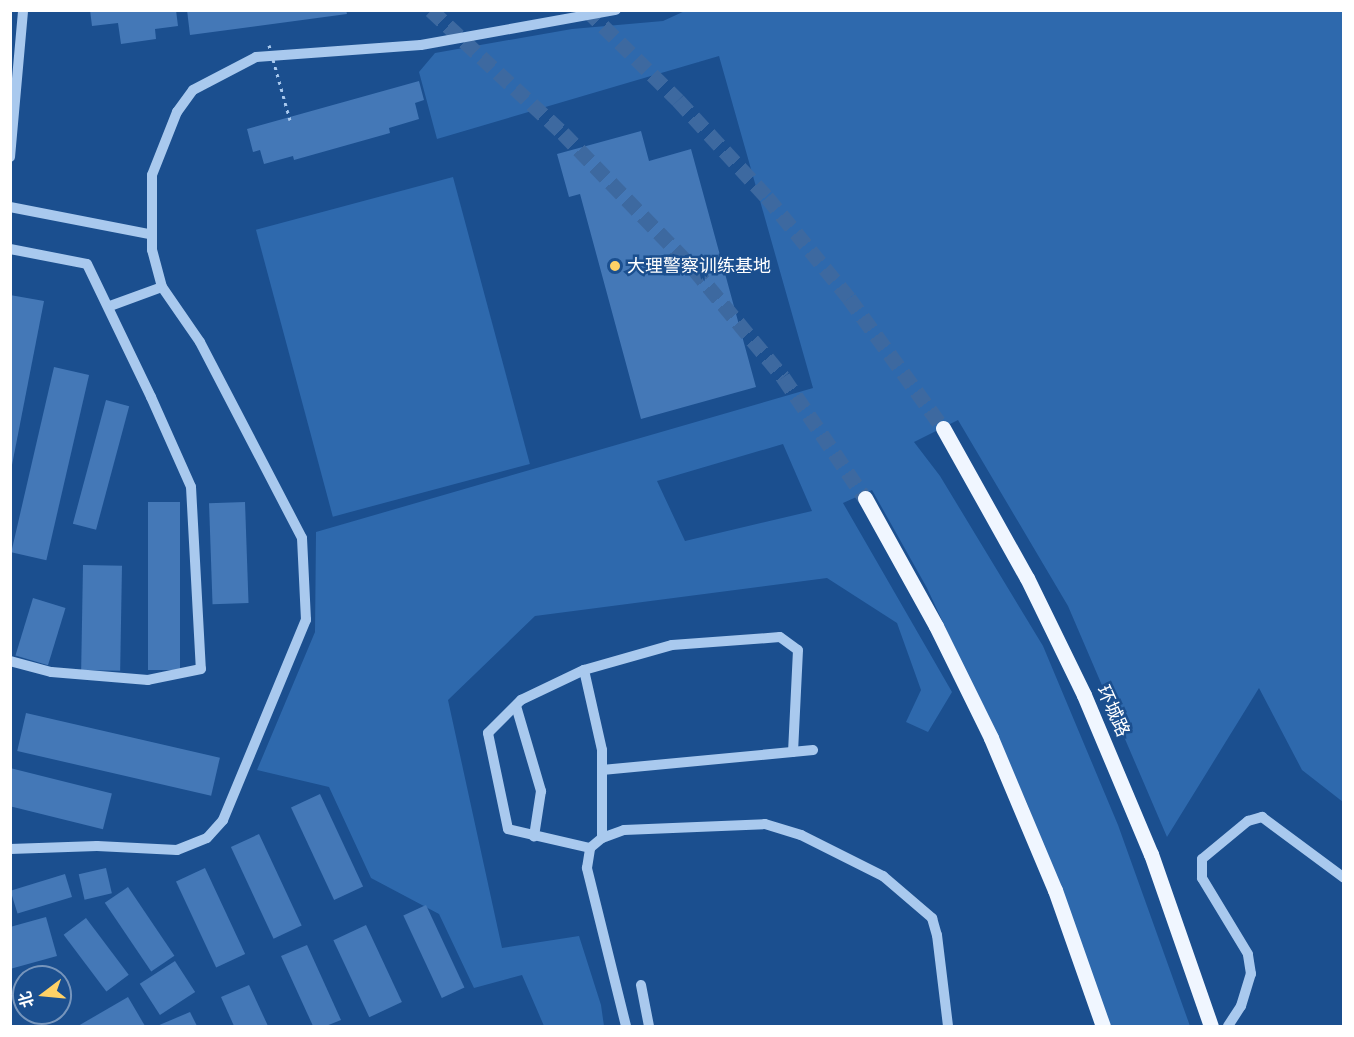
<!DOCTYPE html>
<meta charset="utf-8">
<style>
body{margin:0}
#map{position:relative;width:1354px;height:1037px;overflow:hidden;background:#1b4f8f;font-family:"Fira Sans Condensed","Noto Sans SC",sans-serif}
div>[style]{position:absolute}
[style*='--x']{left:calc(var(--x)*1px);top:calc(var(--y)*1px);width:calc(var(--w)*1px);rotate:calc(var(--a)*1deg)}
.green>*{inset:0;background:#2e69ad;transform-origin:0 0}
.building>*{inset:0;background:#4478b7;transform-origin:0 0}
.major-tunnel>*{height:15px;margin-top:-7.5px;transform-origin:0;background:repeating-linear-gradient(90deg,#3d69a0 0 15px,transparent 0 23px)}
.minor>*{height:10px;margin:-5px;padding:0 5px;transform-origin:5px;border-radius:5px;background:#a9c9ee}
.major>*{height:15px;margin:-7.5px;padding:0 7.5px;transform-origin:7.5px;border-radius:7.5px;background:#f0f6ff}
.path-bridge>*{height:3px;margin-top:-1.5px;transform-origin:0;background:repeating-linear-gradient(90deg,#a9c9ee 0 3px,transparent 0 7.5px)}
.dots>*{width:16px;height:16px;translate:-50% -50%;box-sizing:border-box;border:3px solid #1b4f8f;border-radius:50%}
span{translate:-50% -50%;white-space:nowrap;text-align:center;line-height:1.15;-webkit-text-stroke:5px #1b4f8f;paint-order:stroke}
.poi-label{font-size:18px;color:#fff}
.left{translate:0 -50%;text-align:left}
.street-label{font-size:18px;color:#fff}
.frame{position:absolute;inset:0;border:12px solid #fff;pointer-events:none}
.north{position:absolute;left:12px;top:965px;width:60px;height:60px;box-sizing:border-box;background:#1b4f8f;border:2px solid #7695bc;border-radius:50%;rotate:254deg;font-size:16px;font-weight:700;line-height:24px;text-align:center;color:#fff}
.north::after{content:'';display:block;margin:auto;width:21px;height:27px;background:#ffd166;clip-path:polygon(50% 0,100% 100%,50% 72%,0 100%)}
</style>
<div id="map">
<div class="green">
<div style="clip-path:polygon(evenodd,687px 10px,1343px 11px,1343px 802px,1302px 770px,1259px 688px,1167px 837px,1068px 606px,958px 420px,914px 442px,940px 476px,1043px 646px,1118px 825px,1190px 1026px,1109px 1026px,1027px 803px,927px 588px,872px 490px,843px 503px,952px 692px,928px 732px,906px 722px,921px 690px,897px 623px,827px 578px,535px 616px,448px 700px,502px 948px,579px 936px,601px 1005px,604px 1026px,544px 1026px,522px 975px,474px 988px,439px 914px,371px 878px,329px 787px,257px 770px,315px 632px,316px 532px,813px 388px,719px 56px,437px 139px,419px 72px,435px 53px,572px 29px,663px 21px,687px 10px,783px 444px,812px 511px,685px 541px,657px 481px,783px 444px)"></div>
<div style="left:453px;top:177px;width:297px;height:204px;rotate:75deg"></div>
</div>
<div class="building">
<div style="clip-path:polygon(90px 10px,176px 10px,178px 26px,155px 29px,156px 39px,121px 44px,118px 23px,92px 26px)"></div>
<div style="clip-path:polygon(187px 10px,346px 10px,347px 14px,190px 35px)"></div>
<div style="clip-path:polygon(419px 81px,424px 100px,415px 103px,419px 119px,389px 128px,390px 133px,294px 160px,293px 156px,264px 164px,260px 150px,253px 152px,247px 129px)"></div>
<div style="clip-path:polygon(641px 131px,649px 161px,691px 149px,756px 387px,641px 419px,580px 194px,569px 197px,557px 154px)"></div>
<div style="clip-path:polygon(10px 295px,44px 301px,12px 465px,10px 465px)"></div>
<div style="left:54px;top:367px;width:36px;height:190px;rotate:13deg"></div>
<div style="left:106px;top:400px;width:24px;height:128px;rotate:15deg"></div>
<div style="left:148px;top:502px;width:32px;height:168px"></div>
<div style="left:245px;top:502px;width:101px;height:36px;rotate:88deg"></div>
<div style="left:83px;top:565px;width:39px;height:105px;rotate:1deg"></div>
<div style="left:33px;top:598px;width:34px;height:60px;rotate:17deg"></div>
<div style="left:26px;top:713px;width:199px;height:39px;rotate:13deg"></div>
<div style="left:10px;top:768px;width:105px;height:37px;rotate:14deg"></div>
<div style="left:320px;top:794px;width:102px;height:32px;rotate:65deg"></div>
<div style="left:259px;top:834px;width:101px;height:31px;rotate:65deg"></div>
<div style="left:106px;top:868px;width:26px;height:28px;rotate:77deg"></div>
<div style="left:205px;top:868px;width:95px;height:32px;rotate:65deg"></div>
<div style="left:65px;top:874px;width:24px;height:57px;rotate:73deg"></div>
<div style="left:128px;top:887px;width:83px;height:28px;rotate:56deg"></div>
<div style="left:426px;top:905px;width:91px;height:25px;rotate:65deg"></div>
<div style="clip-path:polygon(46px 917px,57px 956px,10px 969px,10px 927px)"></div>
<div style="left:86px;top:918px;width:71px;height:28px;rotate:53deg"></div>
<div style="left:366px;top:925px;width:85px;height:36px;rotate:65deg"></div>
<div style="clip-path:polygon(307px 945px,341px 1020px,326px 1026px,313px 1026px,281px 956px)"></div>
<div style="left:175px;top:961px;width:37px;height:42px;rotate:57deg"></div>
<div style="clip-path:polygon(249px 985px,268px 1026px,234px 1026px,221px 997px)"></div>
<div style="clip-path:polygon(128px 997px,145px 1026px,78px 1026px)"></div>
<div style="clip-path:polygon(190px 1012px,197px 1026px,157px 1026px)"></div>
</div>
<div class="major-tunnel">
<div style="--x:431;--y:10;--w:180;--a:43"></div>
<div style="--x:563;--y:133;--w:189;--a:46.1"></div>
<div style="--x:694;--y:269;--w:140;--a:50.5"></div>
<div style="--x:783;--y:377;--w:146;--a:55.9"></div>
<div style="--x:587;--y:10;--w:128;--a:44.7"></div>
<div style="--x:678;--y:100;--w:132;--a:47.5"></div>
<div style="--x:767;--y:197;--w:130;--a:50.9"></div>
<div style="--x:849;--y:298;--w:160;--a:54.1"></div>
</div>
<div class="minor">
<div style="--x:10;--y:157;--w:148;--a:-84.9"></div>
<div style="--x:10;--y:207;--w:142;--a:11"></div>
<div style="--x:10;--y:249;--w:78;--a:11"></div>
<div style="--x:87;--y:264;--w:148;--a:64.3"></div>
<div style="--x:151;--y:397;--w:98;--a:66"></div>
<div style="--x:191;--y:487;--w:182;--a:86.9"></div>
<div style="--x:201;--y:669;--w:54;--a:168.3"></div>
<div style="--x:148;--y:680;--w:97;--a:-175.3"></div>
<div style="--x:51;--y:672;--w:42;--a:-165"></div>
<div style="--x:110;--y:306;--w:55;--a:-20.1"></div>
<div style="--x:584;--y:670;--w:82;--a:77.3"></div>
<div style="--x:602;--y:750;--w:88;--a:90"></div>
<div style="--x:516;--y:706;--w:89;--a:73.6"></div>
<div style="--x:541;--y:791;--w:46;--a:98.8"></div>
<div style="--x:602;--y:770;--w:212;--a:-5.4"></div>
<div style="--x:590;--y:848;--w:84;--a:-167"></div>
<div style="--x:508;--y:829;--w:98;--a:-101.8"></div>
<div style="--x:488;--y:733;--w:47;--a:-45"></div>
<div style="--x:521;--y:700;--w:70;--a:-25.5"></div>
<div style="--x:584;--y:670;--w:91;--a:-15.9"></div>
<div style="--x:672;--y:645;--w:108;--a:-4.2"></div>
<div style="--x:780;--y:637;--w:22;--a:36"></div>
<div style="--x:798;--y:650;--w:102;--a:92.8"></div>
<div style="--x:10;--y:849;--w:87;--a:-2"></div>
<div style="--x:97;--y:846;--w:80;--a:2.9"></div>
<div style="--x:177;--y:850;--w:32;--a:-22"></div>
<div style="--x:207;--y:838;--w:24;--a:-48"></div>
<div style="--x:223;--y:820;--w:217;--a:-67.5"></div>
<div style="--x:306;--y:620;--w:82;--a:-92.8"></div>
<div style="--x:302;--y:538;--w:221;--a:-117.5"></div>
<div style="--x:200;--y:342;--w:67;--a:-124.6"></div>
<div style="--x:162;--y:287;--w:38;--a:-105"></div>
<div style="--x:152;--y:250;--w:75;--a:-90"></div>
<div style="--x:152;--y:175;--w:68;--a:-68.4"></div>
<div style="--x:177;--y:112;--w:27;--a:-54"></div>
<div style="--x:193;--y:90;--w:71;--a:-27.6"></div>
<div style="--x:256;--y:57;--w:165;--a:-4.2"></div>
<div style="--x:421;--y:45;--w:198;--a:-10.2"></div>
<div style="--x:641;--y:985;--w:42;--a:79"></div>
<div style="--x:626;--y:1026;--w:163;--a:-103.9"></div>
<div style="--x:587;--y:868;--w:20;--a:-81"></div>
<div style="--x:590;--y:848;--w:16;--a:-40"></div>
<div style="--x:602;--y:838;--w:23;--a:-20"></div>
<div style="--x:624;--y:830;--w:141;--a:-2.4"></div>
<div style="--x:765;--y:824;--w:38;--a:17"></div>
<div style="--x:801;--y:835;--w:92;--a:26.6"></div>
<div style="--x:883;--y:876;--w:65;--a:40.6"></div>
<div style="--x:932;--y:918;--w:18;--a:74"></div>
<div style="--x:937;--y:935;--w:92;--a:83.1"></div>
<div style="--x:1228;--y:1026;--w:24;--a:-57"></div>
<div style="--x:1241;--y:1006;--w:34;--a:-73"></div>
<div style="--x:1251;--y:974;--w:20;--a:-99"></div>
<div style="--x:1248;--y:954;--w:89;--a:-121.2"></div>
<div style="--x:1202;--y:878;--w:19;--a:-90"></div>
<div style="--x:1202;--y:859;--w:60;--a:-39.6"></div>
<div style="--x:1248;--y:821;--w:15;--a:-16"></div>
<div style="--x:1262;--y:817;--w:102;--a:36.6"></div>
</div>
<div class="major">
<div style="--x:943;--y:428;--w:172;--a:60.8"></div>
<div style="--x:1027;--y:578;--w:130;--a:64"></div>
<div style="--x:1084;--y:695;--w:173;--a:67.2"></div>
<div style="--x:1151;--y:854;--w:182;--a:70.8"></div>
<div style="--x:865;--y:498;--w:146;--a:61"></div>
<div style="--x:936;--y:626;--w:125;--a:63.8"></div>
<div style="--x:991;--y:738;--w:165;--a:67.2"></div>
<div style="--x:1055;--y:890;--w:144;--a:70.6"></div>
</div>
<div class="path-bridge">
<div style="--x:269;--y:45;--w:78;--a:74.4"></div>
</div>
<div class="dots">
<div style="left:615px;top:266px;background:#ffd166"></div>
</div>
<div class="poi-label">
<span class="left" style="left:627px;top:266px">大理警察训练基地</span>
</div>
<div class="street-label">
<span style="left:1113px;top:711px;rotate:66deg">环城路</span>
</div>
<div class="frame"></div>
<div class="north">北</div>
</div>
